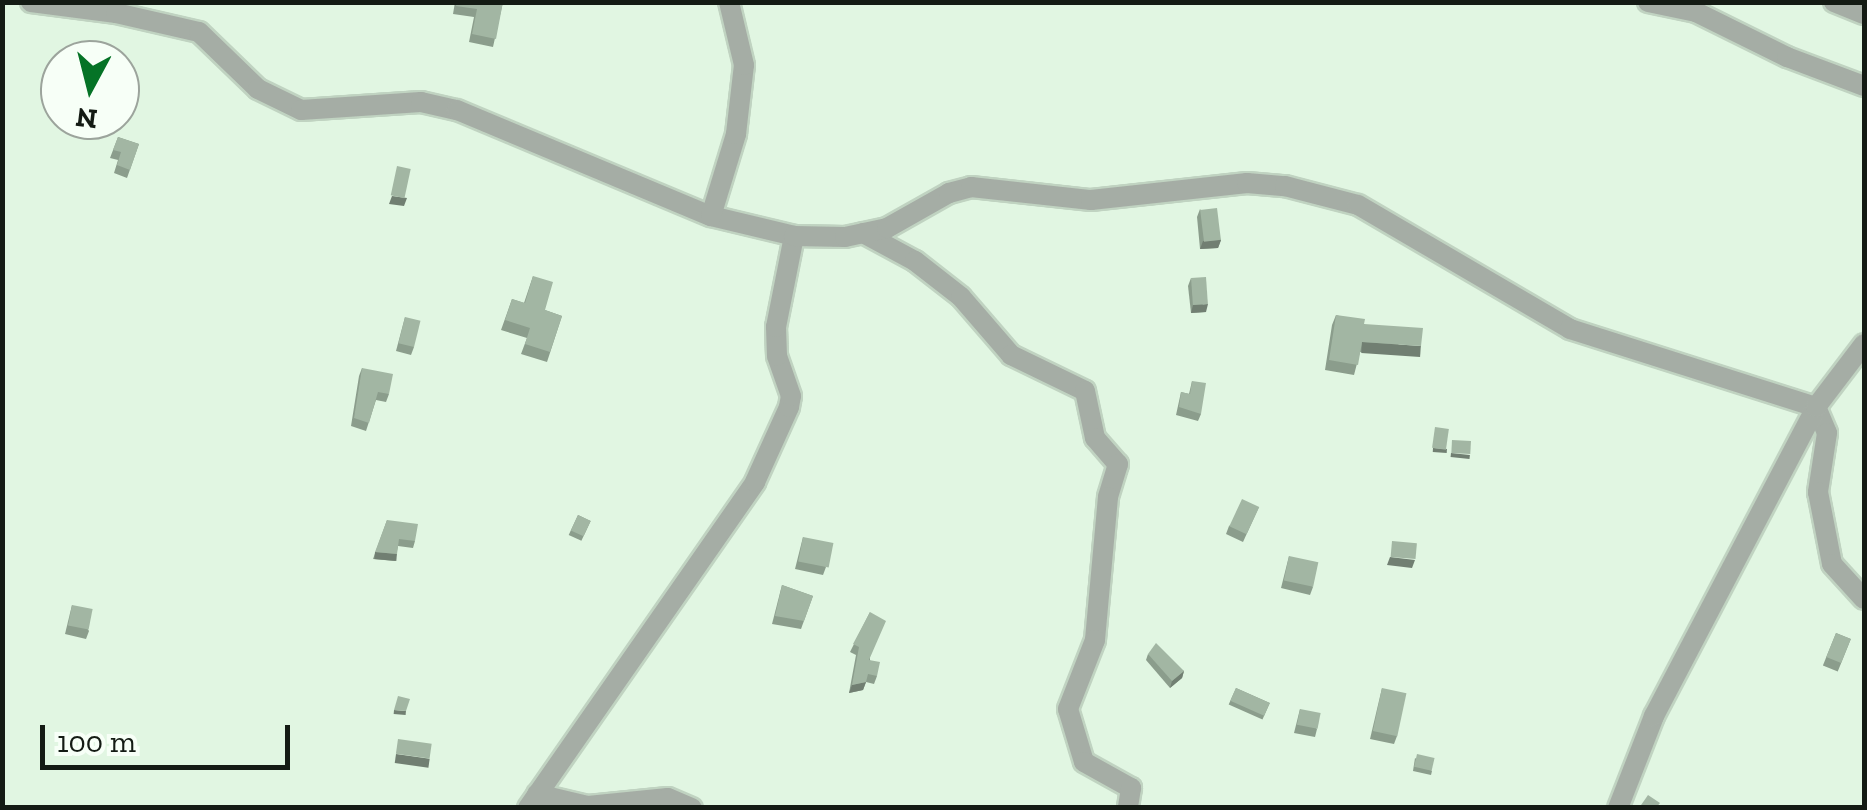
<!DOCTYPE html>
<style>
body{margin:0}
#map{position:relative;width:1867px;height:810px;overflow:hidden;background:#e1f6e2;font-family:"Zilla Slab",serif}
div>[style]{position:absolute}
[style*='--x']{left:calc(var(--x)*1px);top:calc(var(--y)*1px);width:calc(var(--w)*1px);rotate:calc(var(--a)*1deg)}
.roads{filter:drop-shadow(2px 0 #c0d3c1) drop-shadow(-2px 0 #c0d3c1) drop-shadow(0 2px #c0d3c1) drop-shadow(0 -2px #c0d3c1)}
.minor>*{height:20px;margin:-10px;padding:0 10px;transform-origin:10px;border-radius:10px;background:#a5ada5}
.wall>*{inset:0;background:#8b9d8c;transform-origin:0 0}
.shaded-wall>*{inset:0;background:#717f72;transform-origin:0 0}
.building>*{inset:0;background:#a2b6a3;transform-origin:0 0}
span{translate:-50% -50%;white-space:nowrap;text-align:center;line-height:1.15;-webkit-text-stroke:8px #f7fff7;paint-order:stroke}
.frame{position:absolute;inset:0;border:5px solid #141b14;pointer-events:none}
.north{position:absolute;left:40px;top:40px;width:100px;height:100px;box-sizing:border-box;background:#f7fff7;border:2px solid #9ca49c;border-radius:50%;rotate:187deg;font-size:28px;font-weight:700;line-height:40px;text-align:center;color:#141b14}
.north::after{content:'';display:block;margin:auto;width:35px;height:45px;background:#057326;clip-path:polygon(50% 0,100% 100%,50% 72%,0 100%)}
.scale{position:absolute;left:40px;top:725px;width:250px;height:45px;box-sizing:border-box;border:5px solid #141b14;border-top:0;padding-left:12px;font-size:30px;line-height:35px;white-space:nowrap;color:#141b14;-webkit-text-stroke:8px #f7fff7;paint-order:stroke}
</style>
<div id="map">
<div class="roads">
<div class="minor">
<div style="--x:31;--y:2;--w:86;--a:7.4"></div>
<div style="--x:116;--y:13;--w:85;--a:12.9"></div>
<div style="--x:199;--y:32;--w:82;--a:44"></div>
<div style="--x:258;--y:89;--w:48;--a:26"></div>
<div style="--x:301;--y:110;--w:120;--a:-3.8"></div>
<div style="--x:421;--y:102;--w:37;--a:13"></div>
<div style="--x:457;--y:110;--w:275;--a:22.7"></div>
<div style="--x:711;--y:216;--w:85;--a:13.5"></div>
<div style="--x:1648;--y:2;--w:49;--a:11.8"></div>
<div style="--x:1696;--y:12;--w:102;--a:26.3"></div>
<div style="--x:1787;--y:57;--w:82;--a:20.6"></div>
<div style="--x:1834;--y:2;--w:32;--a:22"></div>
<div style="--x:711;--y:216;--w:86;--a:-73"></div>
<div style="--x:736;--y:134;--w:69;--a:-83.4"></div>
<div style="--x:744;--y:65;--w:65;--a:-103.4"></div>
<div style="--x:863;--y:233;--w:59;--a:28.3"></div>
<div style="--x:915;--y:261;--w:58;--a:38"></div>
<div style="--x:961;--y:297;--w:77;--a:49.2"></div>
<div style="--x:1011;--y:355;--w:82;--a:25.9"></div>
<div style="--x:1085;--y:391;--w:48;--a:78"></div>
<div style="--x:1095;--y:438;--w:35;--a:49"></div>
<div style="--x:1118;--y:464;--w:34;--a:107"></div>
<div style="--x:1108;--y:497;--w:144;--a:95.2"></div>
<div style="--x:1095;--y:640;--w:74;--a:111.4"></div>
<div style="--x:1068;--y:709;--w:55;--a:73.2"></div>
<div style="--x:1084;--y:762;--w:54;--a:29"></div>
<div style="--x:1131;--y:788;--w:20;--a:99"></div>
<div style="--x:537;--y:794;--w:52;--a:13.2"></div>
<div style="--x:588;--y:806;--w:80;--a:-5.7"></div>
<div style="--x:668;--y:798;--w:26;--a:23"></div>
<div style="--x:528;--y:808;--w:397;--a:-55.1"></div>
<div style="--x:755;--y:482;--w:82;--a:-65.6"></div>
<div style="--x:789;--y:407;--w:11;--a:-80"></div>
<div style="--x:791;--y:396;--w:42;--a:-109.3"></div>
<div style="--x:777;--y:356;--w:29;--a:-92"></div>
<div style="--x:776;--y:327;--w:93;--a:-78.8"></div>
<div style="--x:794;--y:236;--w:51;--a:1.1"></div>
<div style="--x:845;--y:237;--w:43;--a:-12.1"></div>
<div style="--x:887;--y:228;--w:71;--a:-29.4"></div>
<div style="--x:949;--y:193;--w:23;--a:-15"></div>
<div style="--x:971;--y:187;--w:121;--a:6.2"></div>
<div style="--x:1091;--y:200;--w:157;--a:-6.2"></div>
<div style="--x:1247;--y:183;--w:38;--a:5"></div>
<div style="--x:1285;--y:186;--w:75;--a:14.6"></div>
<div style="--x:1358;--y:205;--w:246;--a:30.3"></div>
<div style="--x:1570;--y:329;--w:258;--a:17.6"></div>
<div style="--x:1816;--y:407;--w:28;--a:67"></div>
<div style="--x:1827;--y:433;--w:60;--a:98.7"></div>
<div style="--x:1818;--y:492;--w:73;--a:79"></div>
<div style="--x:1832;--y:564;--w:47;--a:47.6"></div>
<div style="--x:1618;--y:808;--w:99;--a:-68.6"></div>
<div style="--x:1654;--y:716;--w:349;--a:-62.3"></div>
<div style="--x:1816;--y:407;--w:79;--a:-52.7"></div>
</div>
</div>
<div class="wall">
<div style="clip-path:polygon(455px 2px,503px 2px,493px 47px,469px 42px,474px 17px,453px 14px)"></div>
<div style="clip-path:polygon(118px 137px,139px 144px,127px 178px,114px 173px,118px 160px,110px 158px)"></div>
<div style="clip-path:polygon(1200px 209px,1221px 240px,1218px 248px,1200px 249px,1197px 217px)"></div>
<div style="clip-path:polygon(533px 276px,545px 310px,562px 316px,547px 362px,521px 354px,527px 338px,501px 330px,512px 299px,524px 303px)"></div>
<div style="clip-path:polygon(1191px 278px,1206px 312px,1191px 313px,1188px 286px)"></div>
<div style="clip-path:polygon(1336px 315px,1364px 324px,1418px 356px,1360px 352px,1354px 375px,1325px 370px,1332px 325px)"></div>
<div style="clip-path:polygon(405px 317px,414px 347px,411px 355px,396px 351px)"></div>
<div style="clip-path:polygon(362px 368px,389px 394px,386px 402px,376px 400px,366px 431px,351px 426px,359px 376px)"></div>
<div style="clip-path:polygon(1192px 381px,1201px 414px,1198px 421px,1176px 415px,1181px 392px,1189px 394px)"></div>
<div style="clip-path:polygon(1259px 507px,1243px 542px,1226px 534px,1229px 526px)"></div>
<div style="left:578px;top:515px;width:14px;height:22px;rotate:25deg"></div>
<div style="clip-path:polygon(387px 520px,415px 541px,413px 548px,398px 546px,395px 561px,373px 559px)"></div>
<div style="clip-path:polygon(803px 537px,826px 567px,823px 575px,795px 569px)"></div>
<div style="clip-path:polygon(1289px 556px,1313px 587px,1310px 595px,1281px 588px)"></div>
<div style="clip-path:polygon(782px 585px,813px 596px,801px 629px,772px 624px)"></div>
<div style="clip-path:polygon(72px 605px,89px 631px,86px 639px,65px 634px)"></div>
<div style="clip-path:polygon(870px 612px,870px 660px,877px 676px,874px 684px,866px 682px,863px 690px,849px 693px,856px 655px,850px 652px)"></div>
<div style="left:1836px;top:633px;width:16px;height:35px;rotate:22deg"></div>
<div style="clip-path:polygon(1148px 654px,1184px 671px,1182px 678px,1170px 688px,1146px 660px)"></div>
<div style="left:1236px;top:688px;width:37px;height:18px;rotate:24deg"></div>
<div style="clip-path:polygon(1382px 688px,1397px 736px,1394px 744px,1370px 739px)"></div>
<div style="clip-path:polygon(1300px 709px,1317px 729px,1315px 737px,1294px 733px)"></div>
<div style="clip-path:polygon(1415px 758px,1432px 771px,1431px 775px,1413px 771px)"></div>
</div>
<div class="shaded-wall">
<div style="clip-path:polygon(392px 196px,407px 198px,404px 206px,389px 204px)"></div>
<div style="clip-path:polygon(1221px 240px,1218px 248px,1200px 249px,1203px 241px)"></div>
<div style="clip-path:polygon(1208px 304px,1206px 312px,1191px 313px,1193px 305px)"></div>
<div style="left:1362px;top:342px;width:59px;height:11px;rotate:4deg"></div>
<div style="left:1433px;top:448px;width:14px;height:4px;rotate:4deg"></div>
<div style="left:1451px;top:453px;width:19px;height:4px;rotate:6deg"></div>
<div style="left:375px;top:552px;width:22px;height:7px;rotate:5deg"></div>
<div style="clip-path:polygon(1390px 557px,1415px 560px,1412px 568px,1387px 565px)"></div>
<div style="clip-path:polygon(1184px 671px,1182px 678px,1170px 688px,1172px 681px)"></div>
<div style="clip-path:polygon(866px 682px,863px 690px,849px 693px,852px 685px)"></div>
<div style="left:394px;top:710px;width:12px;height:4px;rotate:5deg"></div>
<div style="left:396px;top:754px;width:34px;height:9px;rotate:8deg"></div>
</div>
<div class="building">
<div style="clip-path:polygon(457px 2px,503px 2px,496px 39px,472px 34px,477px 9px,456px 6px)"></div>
<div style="clip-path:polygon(118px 137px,139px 144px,130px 170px,117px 165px,121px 152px,113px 150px)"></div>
<div style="left:397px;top:166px;width:14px;height:30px;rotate:12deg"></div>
<div style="left:1217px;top:208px;width:32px;height:17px;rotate:83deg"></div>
<div style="clip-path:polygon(533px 276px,553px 282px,545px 310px,562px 316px,550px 352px,525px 344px,530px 328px,505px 320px,512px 299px,525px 303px)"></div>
<div style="left:1206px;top:277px;width:27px;height:15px;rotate:86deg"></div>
<div style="clip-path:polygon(1336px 315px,1365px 319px,1364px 324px,1423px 328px,1421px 346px,1362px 342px,1358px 365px,1329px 360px)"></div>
<div style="left:405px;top:317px;width:16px;height:27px;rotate:14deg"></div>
<div style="clip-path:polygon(362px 368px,393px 374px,389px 394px,378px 392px,369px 423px,354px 418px)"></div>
<div style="clip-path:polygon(1192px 381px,1206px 383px,1201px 414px,1179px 407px,1181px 392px,1190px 394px)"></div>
<div style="left:1435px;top:427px;width:14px;height:21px;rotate:8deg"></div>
<div style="left:1452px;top:440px;width:19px;height:13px;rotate:3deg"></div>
<div style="left:1242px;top:499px;width:19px;height:30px;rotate:25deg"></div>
<div style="left:578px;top:515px;width:14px;height:17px;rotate:25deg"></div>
<div style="clip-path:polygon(387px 520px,418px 524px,415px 541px,399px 539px,397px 554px,375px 552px)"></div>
<div style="left:803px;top:537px;width:31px;height:25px;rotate:11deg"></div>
<div style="left:1392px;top:541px;width:25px;height:16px;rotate:5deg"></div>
<div style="left:1289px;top:556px;width:30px;height:25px;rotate:12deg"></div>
<div style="clip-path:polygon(782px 585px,813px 596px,804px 621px,775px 616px)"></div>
<div style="left:72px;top:605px;width:21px;height:21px;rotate:11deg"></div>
<div style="clip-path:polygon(870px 612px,886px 621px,869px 660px,880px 662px,877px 676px,868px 674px,866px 682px,852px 685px,859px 647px,853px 644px)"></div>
<div style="left:1836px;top:633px;width:16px;height:26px;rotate:22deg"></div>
<div style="clip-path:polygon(1156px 643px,1184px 671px,1172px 681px,1148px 654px)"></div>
<div style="left:1236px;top:688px;width:37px;height:14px;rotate:24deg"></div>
<div style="left:1382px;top:688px;width:25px;height:44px;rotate:12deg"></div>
<div style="clip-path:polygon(398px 696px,410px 699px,406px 711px,394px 710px)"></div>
<div style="left:1300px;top:709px;width:21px;height:16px;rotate:11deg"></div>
<div style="left:398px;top:739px;width:34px;height:15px;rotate:8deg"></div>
<div style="left:1417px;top:754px;width:18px;height:13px;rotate:13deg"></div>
<div style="clip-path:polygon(1648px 795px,1660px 803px,1656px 808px,1639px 808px)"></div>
</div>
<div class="frame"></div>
<div class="north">N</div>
<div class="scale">100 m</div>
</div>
